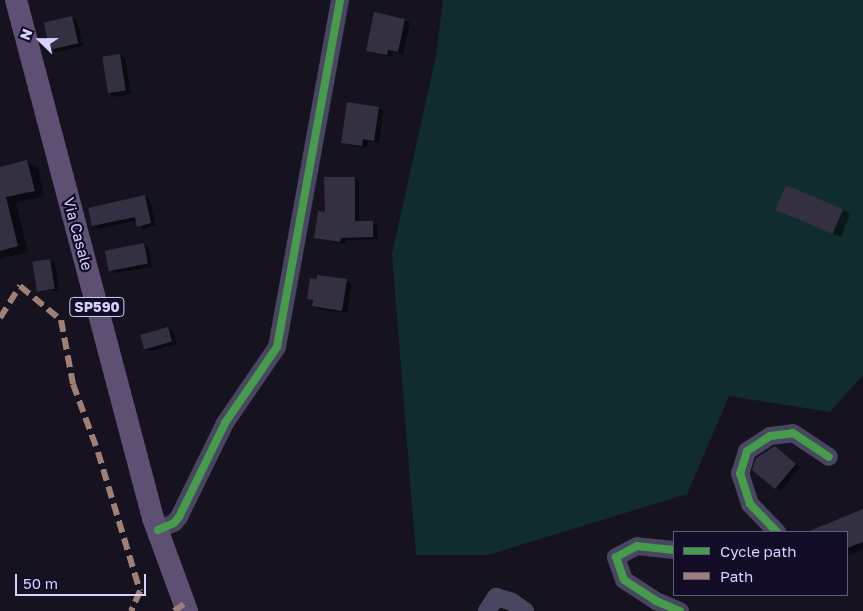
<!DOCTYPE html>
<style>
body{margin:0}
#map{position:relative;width:863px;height:611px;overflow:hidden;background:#161220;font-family:"Golos Text",sans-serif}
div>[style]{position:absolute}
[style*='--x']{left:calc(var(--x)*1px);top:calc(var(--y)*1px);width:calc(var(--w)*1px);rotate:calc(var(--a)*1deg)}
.green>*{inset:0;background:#102c2e}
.shadow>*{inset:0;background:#0007}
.building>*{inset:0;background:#343042;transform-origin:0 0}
.minor>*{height:18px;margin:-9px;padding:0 9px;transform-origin:9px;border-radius:9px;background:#484661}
.major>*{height:22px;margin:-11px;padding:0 11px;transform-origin:11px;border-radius:11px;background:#5e5072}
.quiet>*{height:6px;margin-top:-3px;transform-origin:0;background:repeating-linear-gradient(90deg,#9e8076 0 12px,transparent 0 18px)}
.cycleway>*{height:8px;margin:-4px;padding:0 4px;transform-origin:4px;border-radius:4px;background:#469c4c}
span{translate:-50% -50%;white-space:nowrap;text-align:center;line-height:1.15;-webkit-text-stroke:4.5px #120c26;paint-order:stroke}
.shield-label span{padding:1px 4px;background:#120c26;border:1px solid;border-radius:4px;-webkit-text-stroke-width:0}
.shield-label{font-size:14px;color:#d8d1ff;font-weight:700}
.street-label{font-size:15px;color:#d8d1ff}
.legend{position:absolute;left:673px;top:531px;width:175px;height:65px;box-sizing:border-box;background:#120c26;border:1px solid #615b7d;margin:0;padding:6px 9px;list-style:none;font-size:15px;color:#d8d1ff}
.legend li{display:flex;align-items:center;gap:10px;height:25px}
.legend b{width:25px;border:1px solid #615b7d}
.north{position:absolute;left:15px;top:15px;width:50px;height:50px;-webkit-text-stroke:4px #120c26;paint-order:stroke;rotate:292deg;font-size:14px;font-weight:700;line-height:20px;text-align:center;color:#d8d1ff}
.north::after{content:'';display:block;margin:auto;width:18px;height:22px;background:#d8d1ff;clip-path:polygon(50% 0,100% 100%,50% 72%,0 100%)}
.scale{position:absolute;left:15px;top:574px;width:131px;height:22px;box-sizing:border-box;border:2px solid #d8d1ff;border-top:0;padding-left:6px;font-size:15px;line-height:18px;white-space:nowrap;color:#d8d1ff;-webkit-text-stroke:4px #120c26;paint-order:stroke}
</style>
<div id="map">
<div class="green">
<div style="clip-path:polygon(443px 0,863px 0,863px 375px,830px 412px,729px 396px,687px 494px,488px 555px,416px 555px,392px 254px,436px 56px)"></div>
</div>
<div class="shadow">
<div style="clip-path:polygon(72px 17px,77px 20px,83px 46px,56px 52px,51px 49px)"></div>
<div style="clip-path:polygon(405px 20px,410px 23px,403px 54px,393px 52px,392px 57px,367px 50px)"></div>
<div style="clip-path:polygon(120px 55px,125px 58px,131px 94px,115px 97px,110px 94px)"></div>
<div style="clip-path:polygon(378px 108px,383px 111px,379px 143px,368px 141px,367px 148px,342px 143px)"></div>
<div style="clip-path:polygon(27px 161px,38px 167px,44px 196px,16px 203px,28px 252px,0 259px,0 168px)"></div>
<div style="clip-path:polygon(355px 178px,359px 181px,359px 222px,377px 225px,378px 239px,346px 240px,345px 244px,315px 238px,326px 214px)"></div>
<div style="clip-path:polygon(145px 197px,150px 200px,156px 226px,143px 229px,137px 220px,99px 229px,94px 226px)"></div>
<div style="clip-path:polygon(843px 210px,850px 214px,841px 237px,785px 214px)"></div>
<div style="clip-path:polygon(144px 244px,149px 247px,152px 267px,115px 273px,110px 270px)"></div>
<div style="clip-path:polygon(50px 260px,55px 263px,59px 291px,38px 289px)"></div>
<div style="clip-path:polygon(346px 281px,352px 284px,347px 313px,318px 309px,308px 298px)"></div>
<div style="clip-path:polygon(168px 328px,173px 331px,177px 344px,151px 351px,145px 348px)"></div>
<div style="clip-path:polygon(779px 451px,800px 467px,781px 491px,754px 470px)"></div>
<div style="clip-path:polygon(863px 511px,863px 549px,849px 555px,847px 532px,834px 532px,831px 523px)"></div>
</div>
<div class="building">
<div style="clip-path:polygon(374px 12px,405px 19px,398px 52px,388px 50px,387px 55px,366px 51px)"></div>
<div style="left:72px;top:16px;width:28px;height:29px;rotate:77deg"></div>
<div style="left:120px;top:54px;width:37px;height:18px;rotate:81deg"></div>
<div style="clip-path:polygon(347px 102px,379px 107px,374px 141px,363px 139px,362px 146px,341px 143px)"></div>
<div style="clip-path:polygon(27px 160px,35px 191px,6px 197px,18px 246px,0 251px,0 167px)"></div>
<div style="clip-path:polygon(324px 177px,355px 177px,355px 221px,373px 221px,373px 237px,341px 238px,340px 242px,314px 238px,318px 211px,325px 212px)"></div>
<div style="left:786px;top:185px;width:62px;height:27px;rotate:23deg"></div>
<div style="clip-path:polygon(145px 195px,151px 223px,137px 227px,135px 217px,92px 226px,88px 208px)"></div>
<div style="left:144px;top:243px;width:21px;height:40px;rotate:79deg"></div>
<div style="left:50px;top:259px;width:30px;height:18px;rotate:81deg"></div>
<div style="clip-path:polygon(317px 275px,347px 279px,342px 311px,312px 306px,313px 300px,307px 299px,310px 278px,317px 279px)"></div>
<div style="left:168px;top:327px;width:15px;height:29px;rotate:74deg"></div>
<div style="clip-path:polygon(775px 446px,796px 464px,775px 489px,752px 470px,756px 458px)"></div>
<div style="clip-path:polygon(863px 509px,863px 542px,847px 548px,847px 532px,807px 532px)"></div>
</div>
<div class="minor">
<div style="--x:158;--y:530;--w:17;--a:-24"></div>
<div style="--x:174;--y:523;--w:8;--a:-50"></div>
<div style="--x:179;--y:517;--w:105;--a:-63.9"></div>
<div style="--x:225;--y:423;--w:92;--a:-55.6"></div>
<div style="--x:277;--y:347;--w:353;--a:-79.7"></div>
<div style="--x:777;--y:532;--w:39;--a:-134"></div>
<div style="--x:750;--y:504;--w:32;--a:-108"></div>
<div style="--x:740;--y:474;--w:24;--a:-73"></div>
<div style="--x:747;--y:451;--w:27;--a:-33"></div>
<div style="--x:770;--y:436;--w:23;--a:-7"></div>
<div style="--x:793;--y:433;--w:43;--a:33.7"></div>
<div style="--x:674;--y:550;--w:37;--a:-174"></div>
<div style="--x:637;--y:546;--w:24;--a:152"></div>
<div style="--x:616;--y:557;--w:24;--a:71"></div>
<div style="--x:624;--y:580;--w:38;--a:33"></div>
<div style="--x:656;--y:601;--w:26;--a:23"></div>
<div style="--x:487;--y:611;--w:17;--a:-57"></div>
<div style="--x:496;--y:597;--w:17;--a:17"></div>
<div style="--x:512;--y:602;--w:16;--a:35"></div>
</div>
<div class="major">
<div style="--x:16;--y:0;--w:536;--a:75.19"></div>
<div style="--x:153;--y:518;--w:99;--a:69.9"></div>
</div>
<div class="quiet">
<div style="--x:0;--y:318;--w:38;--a:-58"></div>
<div style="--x:20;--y:286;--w:53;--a:39.7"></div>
<div style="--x:61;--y:320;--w:65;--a:79.4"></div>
<div style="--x:73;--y:384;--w:72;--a:69.8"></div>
<div style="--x:98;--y:452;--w:145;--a:73.2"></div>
<div style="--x:140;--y:591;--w:22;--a:114"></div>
<div style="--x:174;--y:611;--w:12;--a:-35"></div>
</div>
<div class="cycleway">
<div style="--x:158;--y:530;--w:17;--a:-24"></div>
<div style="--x:174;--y:523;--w:8;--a:-50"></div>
<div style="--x:179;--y:517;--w:105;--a:-63.9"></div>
<div style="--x:225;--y:423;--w:92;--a:-55.6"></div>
<div style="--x:277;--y:347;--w:353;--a:-79.7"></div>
<div style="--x:777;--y:532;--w:39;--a:-134"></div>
<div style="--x:750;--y:504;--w:32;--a:-108"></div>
<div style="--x:740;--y:474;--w:24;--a:-73"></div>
<div style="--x:747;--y:451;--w:27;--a:-33"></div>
<div style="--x:770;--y:436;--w:23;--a:-7"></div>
<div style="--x:793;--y:433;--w:43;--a:33.7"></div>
<div style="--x:674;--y:550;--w:37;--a:-174"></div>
<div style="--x:637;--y:546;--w:24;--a:152"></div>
<div style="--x:616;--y:557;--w:24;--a:71"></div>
<div style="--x:624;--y:580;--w:38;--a:33"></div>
<div style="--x:656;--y:601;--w:26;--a:23"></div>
</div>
<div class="shield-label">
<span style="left:97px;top:307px">SP590</span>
</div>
<div class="street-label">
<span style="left:78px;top:234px;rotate:75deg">Via Casale</span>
</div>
<ul class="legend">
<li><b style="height:6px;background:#469c4c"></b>Cycle path</li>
<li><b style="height:6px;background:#9e8076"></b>Path</li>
</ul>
<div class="north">N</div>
<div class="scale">50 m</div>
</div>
